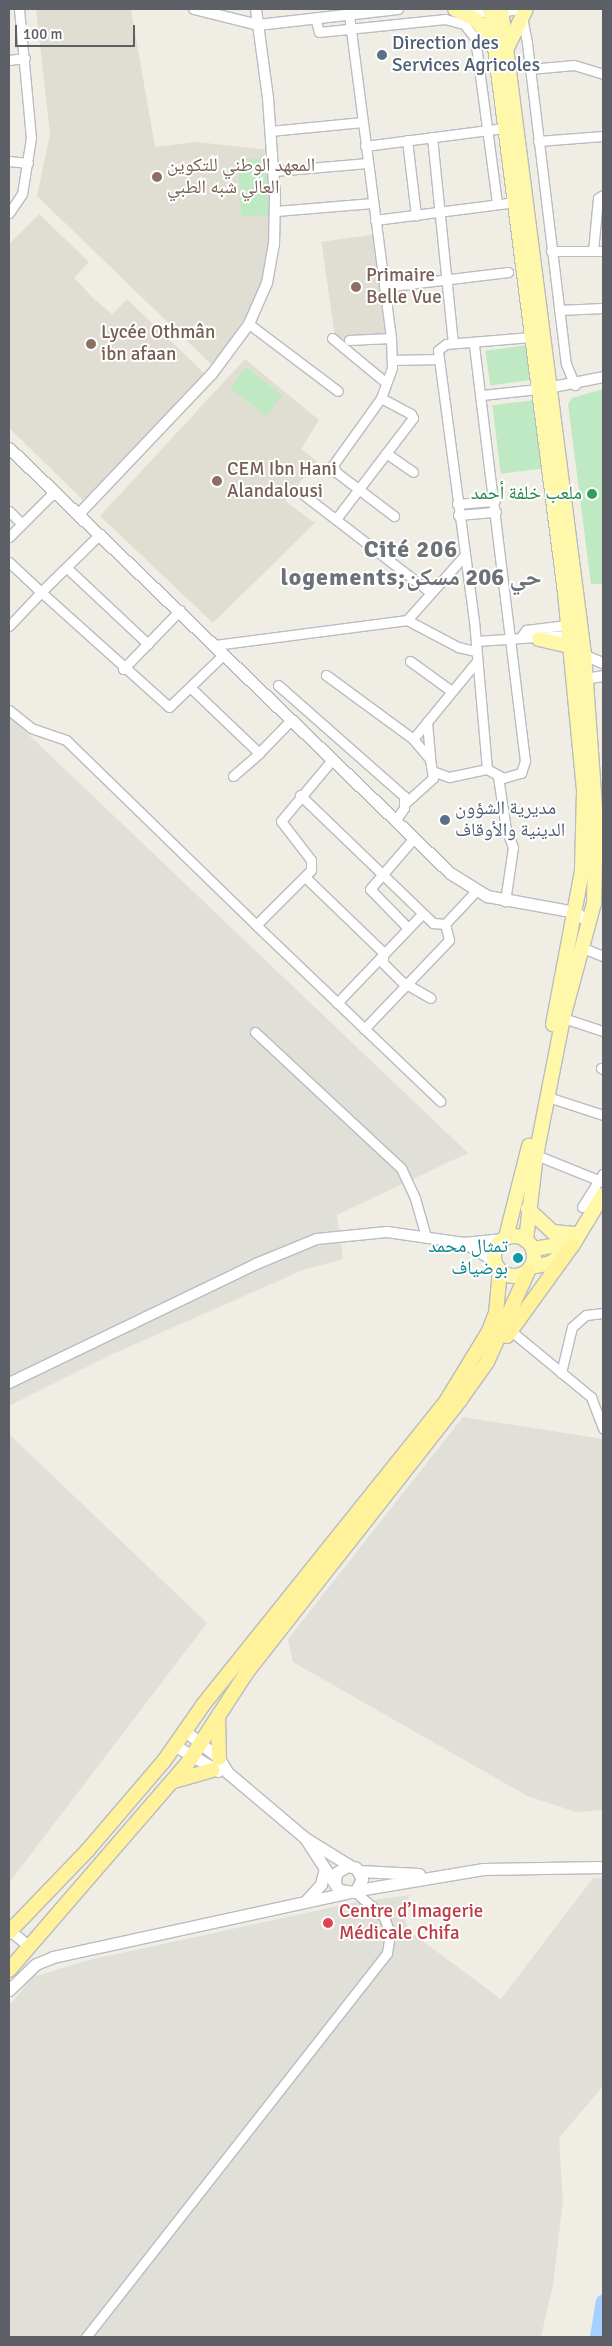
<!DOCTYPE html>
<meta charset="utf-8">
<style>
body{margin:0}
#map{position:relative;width:612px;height:2346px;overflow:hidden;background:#f0eee4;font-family:Signika,"Noto Naskh Arabic",sans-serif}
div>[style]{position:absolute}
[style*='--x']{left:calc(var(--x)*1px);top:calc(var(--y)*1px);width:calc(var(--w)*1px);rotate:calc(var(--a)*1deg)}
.industrial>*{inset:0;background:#e0e0d9}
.education>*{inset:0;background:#e0ddd3;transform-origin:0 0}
.green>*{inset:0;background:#bfe9c3;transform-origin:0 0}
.river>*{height:15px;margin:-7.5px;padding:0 7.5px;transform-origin:7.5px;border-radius:7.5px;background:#a5d0ff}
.roads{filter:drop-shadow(1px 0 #b9bcc1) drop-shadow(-1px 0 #b9bcc1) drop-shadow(0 1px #b9bcc1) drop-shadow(0 -1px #b9bcc1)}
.minor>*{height:9px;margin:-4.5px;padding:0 4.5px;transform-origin:4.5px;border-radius:4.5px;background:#fff}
.tertiary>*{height:10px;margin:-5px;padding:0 5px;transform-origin:5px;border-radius:5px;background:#fff}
.secondary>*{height:11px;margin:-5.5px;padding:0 5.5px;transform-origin:5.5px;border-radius:5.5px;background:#fff}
.primary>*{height:14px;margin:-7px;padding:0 7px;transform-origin:7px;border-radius:7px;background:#fff8aa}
.primary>.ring{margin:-7px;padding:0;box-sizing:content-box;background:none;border:14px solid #fff8aa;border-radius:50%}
.trunk>*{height:14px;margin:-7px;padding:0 7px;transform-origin:7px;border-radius:7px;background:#fff29b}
.dots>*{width:14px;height:14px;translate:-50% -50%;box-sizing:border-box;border:2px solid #fff;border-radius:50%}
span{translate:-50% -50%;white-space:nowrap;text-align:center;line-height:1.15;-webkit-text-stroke:4px #fff;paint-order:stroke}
.service-label{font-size:19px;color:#4e5e75}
.left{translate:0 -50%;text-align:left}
.education-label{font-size:19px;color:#785e54}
.leisure-label{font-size:19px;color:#27864d}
.right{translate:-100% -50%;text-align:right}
.culture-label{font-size:19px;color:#0d838f}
.health-label{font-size:19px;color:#be3a42}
.district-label{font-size:24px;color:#6d7278;font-weight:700;letter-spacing:1px}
.frame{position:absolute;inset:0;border:10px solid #5c6066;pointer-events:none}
.scale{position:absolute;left:15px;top:25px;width:120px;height:22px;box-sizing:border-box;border:2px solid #5c6066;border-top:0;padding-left:6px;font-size:15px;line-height:18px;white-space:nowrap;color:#5c6066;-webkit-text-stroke:4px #fff;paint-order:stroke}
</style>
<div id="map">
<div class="industrial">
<div style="clip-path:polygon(9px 716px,468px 1153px,337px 1215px,343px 1259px,303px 1270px,115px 1353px,9px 1406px)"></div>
<div style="clip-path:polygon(463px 1417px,603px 1439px,603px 1810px,576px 1812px,527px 1796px,293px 1662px,288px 1639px)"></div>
<div style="clip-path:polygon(9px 1434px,207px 1623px,9px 1883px)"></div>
<div style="clip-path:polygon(593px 1878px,603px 1878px,603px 2086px,559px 2138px,563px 2200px,553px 2285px,541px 2337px,9px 2337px,9px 2006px,33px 1977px,85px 1961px,351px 1903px,410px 1895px,402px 1912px,409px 1931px,501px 1999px)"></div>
</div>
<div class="education">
<div style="clip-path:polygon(36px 9px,131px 9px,155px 147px,196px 142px,270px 150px,272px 210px,267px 271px,254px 305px,213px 366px,37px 196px,50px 134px)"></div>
<div style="clip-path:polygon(39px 214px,89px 262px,74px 278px,94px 299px,112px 314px,127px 299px,205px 374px,83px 500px,9px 428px,9px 244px)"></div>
<div style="left:377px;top:234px;width:99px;height:56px;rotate:82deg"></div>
<div style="clip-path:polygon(245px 359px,319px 420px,301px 449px,317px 461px,285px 501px,315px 523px,213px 623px,100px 516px)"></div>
</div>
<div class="green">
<div style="left:266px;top:158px;width:57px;height:28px;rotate:87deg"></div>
<div style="left:527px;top:345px;width:35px;height:42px;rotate:82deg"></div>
<div style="left:246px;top:367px;width:46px;height:26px;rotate:38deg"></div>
<div style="clip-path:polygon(603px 389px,603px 584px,591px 584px,568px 404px,572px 398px)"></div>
<div style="left:535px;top:400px;width:69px;height:43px;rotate:83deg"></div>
</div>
<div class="river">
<div style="--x:597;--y:2337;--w:36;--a:-81"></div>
</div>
<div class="roads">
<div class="minor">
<div style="--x:519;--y:19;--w:5;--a:37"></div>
<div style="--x:523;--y:22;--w:21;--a:79"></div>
<div style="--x:527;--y:43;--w:323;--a:83.1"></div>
<div style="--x:566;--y:364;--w:23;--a:67"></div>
<div style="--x:316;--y:21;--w:11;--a:75"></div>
<div style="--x:319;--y:32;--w:127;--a:-5.9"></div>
<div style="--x:445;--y:19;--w:20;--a:15"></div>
<div style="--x:464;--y:24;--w:18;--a:52"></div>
<div style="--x:475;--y:38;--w:166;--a:82.4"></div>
<div style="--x:9;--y:60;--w:16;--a:-7"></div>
<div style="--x:530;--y:69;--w:44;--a:-5.2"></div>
<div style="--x:574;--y:65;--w:30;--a:17"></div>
<div style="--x:270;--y:131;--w:93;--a:-5.5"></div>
<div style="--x:432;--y:137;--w:207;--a:84.2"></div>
<div style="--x:407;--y:140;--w:76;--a:83.2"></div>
<div style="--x:538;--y:141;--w:65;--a:-4.4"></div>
<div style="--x:365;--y:146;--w:140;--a:-7.4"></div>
<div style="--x:9;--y:161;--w:19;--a:6"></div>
<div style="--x:274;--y:171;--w:94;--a:-4.9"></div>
<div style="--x:276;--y:211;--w:97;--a:-4.7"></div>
<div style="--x:9;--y:213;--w:23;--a:-56"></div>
<div style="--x:22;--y:194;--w:57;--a:-80.9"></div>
<div style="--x:31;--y:138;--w:130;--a:-95.3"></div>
<div style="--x:375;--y:220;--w:142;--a:-7.3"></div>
<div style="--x:551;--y:251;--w:52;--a:0"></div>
<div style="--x:593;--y:251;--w:53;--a:-84.6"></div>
<div style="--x:598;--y:198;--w:6;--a:-31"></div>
<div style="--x:384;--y:287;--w:125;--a:-6.9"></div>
<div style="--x:559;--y:310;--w:44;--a:-2.6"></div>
<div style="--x:249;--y:324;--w:111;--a:37"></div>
<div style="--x:332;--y:338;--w:67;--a:39.6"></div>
<div style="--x:349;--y:340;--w:42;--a:-2.7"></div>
<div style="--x:392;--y:360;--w:47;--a:-1.2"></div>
<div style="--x:482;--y:395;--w:56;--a:-6.1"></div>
<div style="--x:381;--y:398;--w:82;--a:125.6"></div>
<div style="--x:333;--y:465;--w:8;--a:67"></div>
<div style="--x:336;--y:472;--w:73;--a:37.2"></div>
<div style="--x:386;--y:453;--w:33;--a:35"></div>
<div style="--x:304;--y:495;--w:159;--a:37.6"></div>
<div style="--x:457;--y:504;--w:38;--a:-5"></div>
<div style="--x:9;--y:511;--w:18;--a:45"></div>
<div style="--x:458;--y:515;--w:38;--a:-5"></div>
<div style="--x:336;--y:519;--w:127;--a:-52.7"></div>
<div style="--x:413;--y:418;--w:4;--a:-117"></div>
<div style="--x:411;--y:414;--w:34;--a:-152"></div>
<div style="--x:381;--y:398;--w:32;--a:-70"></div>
<div style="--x:392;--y:368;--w:30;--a:-92"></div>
<div style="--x:391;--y:338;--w:325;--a:-97.4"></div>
<div style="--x:9;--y:537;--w:65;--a:-45"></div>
<div style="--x:9;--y:562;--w:44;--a:43.2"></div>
<div style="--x:41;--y:592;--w:83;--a:-44.5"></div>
<div style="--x:67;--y:568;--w:111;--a:43.2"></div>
<div style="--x:407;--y:620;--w:58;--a:27.9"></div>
<div style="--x:458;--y:647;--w:18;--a:13"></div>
<div style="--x:9;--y:626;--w:47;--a:-46.7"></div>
<div style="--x:41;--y:592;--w:172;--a:41.9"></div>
<div style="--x:169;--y:707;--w:76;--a:-43.9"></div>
<div style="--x:521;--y:637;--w:9;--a:-54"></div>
<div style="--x:526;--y:630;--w:41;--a:-7"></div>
<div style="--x:476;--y:641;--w:92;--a:-3.7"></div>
<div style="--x:215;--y:645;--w:194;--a:-7.4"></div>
<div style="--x:407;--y:620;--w:86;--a:-48.3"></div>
<div style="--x:410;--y:661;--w:49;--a:35.9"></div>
<div style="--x:123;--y:669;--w:82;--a:-46"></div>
<div style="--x:326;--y:675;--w:108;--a:36.3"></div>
<div style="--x:413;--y:739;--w:26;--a:50"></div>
<div style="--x:430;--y:759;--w:19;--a:81"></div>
<div style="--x:433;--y:778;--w:36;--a:138"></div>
<div style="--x:278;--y:685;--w:168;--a:41.4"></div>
<div style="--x:404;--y:796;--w:12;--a:90"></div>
<div style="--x:404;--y:808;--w:16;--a:125"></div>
<div style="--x:192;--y:689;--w:93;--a:43.7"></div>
<div style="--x:259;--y:753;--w:47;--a:-45.9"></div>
<div style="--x:9;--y:710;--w:28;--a:39"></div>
<div style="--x:31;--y:728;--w:37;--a:19"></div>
<div style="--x:66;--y:740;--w:265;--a:44.2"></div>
<div style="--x:256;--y:925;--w:78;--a:-45"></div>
<div style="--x:311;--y:870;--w:10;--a:-90"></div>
<div style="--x:311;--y:860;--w:49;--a:-127.6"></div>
<div style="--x:281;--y:821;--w:78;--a:-50.2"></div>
<div style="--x:427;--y:722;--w:37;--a:85"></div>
<div style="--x:413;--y:739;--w:101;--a:-50.6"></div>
<div style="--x:487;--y:769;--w:149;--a:-95"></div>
<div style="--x:474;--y:621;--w:273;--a:-97.6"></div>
<div style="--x:438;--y:350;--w:10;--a:-37"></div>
<div style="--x:446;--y:344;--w:85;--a:-4.7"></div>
<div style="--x:435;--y:772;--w:15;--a:20"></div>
<div style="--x:449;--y:777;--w:39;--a:-12"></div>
<div style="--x:487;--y:769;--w:18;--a:29"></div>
<div style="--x:503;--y:778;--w:19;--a:-16"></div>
<div style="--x:521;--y:773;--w:13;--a:-72"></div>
<div style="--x:525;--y:761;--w:420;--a:-97"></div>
<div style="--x:233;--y:776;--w:35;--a:-41"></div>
<div style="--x:498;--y:777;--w:53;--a:81.3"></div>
<div style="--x:506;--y:829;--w:19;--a:69"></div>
<div style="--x:513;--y:847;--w:55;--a:98.4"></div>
<div style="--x:300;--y:795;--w:185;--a:43.9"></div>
<div style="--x:433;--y:923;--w:12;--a:5"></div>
<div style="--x:445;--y:924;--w:45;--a:-46.8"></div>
<div style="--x:305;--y:877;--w:108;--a:43.9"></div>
<div style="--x:383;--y:952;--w:11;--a:90"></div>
<div style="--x:383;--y:963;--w:25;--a:45"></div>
<div style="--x:401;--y:981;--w:34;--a:30"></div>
<div style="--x:256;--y:925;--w:255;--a:43.7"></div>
<div style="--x:408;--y:928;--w:54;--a:-134.3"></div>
<div style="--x:370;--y:889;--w:66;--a:-49.3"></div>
<div style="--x:583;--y:948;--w:22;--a:22"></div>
<div style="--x:337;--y:1003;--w:123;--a:-46.3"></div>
<div style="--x:563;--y:1018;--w:42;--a:18"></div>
<div style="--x:364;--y:1029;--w:123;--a:-46.3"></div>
<div style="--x:449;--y:940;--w:16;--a:-104"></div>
<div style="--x:255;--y:1032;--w:200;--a:43"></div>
<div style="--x:401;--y:1168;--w:33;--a:65"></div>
<div style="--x:415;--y:1198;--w:41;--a:74.2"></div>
<div style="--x:601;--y:1068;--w:2;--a:27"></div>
<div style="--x:548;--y:1097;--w:58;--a:18.1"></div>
<div style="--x:536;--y:1155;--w:72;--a:21.9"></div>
<div style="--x:582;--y:1207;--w:39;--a:-58"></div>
<div style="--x:511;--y:1331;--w:104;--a:39.5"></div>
<div style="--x:591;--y:1397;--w:34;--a:69"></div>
<div style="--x:561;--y:1373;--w:47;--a:-76.6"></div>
<div style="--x:572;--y:1327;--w:18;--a:-41"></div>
<div style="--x:586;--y:1315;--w:17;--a:-7"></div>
<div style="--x:86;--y:2337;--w:488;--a:-51.9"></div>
<div style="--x:387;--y:1953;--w:20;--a:-81"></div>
<div style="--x:390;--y:1933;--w:17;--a:-111"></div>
<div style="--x:384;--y:1917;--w:38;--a:-139"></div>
</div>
<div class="tertiary">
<div style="--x:194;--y:9;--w:66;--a:14"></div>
<div style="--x:258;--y:25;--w:141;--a:-6.5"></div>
<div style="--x:462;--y:9;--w:29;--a:8"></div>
<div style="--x:491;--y:13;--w:27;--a:-8"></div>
<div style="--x:543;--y:389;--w:61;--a:-11.3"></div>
<div style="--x:79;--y:514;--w:193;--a:-46.5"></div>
<div style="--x:212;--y:374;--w:62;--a:-53.5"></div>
<div style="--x:249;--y:324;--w:45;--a:-66.3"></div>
<div style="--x:267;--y:283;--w:39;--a:-80"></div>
<div style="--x:274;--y:245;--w:47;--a:-88.8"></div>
<div style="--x:275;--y:198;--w:100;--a:-94"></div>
<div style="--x:268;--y:98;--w:90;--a:-97.7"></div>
<div style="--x:579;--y:653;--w:26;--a:23"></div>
<div style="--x:585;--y:679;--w:18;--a:-9"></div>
<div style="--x:464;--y:1243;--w:35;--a:31"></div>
<div style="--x:9;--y:1383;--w:274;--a:-25.7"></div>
<div style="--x:256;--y:1264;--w:66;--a:-22.3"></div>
<div style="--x:317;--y:1239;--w:70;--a:-5.7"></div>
<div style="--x:387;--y:1232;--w:78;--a:8.1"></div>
<div style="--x:464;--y:1243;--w:37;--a:-6"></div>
<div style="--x:9;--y:1930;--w:26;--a:39"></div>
</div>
<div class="secondary">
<div style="--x:9;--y:448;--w:612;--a:43.94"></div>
<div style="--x:450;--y:873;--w:44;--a:31.9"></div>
<div style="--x:487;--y:896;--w:89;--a:10.3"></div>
<div style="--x:575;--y:912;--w:17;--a:36"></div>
<div style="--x:185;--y:1731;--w:43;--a:38.5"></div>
<div style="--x:219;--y:1758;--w:16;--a:60"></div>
<div style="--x:227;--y:1772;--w:102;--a:40.2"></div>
<div style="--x:305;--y:1838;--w:55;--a:31.7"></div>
<div style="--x:174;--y:1745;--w:51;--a:30.6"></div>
<div style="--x:307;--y:1841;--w:59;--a:56.9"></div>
<div style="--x:339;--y:1890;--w:16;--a:7"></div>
<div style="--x:355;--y:1892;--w:15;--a:-62"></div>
<div style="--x:362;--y:1879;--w:13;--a:-119"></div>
<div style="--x:356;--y:1868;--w:9;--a:-167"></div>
<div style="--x:347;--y:1866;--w:13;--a:148"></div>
<div style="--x:336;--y:1873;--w:9;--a:96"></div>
<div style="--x:359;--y:1871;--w:60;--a:2.9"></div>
<div style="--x:358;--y:1890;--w:127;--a:-9.5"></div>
<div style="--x:483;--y:1869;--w:120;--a:-1"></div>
<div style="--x:305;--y:1902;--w:24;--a:-48"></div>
<div style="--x:321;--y:1884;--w:16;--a:-76"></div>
<div style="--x:9;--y:1990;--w:37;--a:-44"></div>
<div style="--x:36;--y:1964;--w:18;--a:-22"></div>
<div style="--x:53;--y:1957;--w:301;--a:-12.3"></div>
</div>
<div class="primary">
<div style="--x:455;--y:9;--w:22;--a:27"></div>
<div style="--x:475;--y:19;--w:30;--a:50"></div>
<div style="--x:490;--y:9;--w:589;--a:82.68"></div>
<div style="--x:565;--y:593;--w:200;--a:84.5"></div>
<div style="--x:584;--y:792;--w:79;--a:91.5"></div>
<div style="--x:582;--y:871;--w:156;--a:100.7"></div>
<div style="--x:501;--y:9;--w:650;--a:82.67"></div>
<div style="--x:584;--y:654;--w:166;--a:85.9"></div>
<div style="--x:596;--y:820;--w:83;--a:91.4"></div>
<div style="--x:594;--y:903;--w:119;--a:105.1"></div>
<div style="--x:563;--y:1018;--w:140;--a:101.1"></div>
<div style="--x:536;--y:1155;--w:86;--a:96.7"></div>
<div style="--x:508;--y:46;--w:41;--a:-64.1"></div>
<div style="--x:539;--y:639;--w:31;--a:13"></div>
<div style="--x:528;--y:1209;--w:34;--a:43"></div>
<div style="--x:553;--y:1232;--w:22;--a:5"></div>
<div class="ring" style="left:494px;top:1236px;width:26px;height:26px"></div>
<div style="--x:506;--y:1237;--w:94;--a:-75.8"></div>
<div style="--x:533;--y:1249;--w:31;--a:-9"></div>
<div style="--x:564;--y:1244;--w:11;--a:-41"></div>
<div style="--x:531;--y:1267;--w:20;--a:-11"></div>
<div style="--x:551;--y:1263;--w:27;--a:-39"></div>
<div style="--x:572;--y:1246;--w:60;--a:-58.7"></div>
</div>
<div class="trunk">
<div style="--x:507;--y:1336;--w:111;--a:-54.2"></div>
<div style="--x:218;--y:1716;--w:42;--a:88.6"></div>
<div style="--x:174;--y:1781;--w:40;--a:-16"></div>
<div style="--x:9;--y:1932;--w:112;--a:-46.1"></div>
<div style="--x:87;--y:1851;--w:118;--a:-49.5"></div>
<div style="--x:164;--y:1761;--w:68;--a:-55.1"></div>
<div style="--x:203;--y:1705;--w:391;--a:-51.3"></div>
<div style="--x:447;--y:1400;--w:81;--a:-58.7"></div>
<div style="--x:489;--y:1331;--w:19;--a:-69"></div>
<div style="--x:496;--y:1313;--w:42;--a:-84.6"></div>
<div style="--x:9;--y:1970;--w:272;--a:-49.2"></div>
<div style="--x:187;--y:1764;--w:110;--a:-56.9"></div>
<div style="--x:247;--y:1672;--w:345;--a:-51.9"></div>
<div style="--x:460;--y:1400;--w:47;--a:-54.6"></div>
<div style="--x:487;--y:1362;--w:100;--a:-65.7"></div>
</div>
</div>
<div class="dots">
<div style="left:382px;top:55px;background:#5c6f8a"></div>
<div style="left:157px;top:177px;background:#8d6e63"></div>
<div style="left:356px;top:287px;background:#8d6e63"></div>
<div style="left:91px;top:344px;background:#8d6e63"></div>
<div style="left:217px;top:481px;background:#8d6e63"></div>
<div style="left:592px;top:494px;background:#2e9e5b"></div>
<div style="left:445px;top:820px;background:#5c6f8a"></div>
<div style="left:518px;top:1258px;background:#0f9aa8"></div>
<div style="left:328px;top:1923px;background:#e0444e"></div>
</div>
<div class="service-label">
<span class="left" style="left:392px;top:55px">Direction des<br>Services Agricoles</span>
<span class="left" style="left:455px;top:820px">مديرية الشؤون<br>الدينية والأوقاف</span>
</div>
<div class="education-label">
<span class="left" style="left:167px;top:177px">المعهد الوطني للتكوين<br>العالي شبه الطبي</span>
<span class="left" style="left:366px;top:287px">Primaire<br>Belle Vue</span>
<span class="left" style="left:101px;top:344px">Lycée Othmân<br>ibn afaan</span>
<span class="left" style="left:227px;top:481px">CEM Ibn Hani<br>Alandalousi</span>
</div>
<div class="leisure-label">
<span class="right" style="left:582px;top:494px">ملعب خلفة أحمد</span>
</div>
<div class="culture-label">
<span class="right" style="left:508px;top:1258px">تمثال محمد<br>بوضياف</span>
</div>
<div class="health-label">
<span class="left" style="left:339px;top:1923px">Centre d’Imagerie<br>Médicale Chifa</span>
</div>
<div class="district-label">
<span style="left:411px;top:564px">Cité 206<br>logements;حي 206 مسكن</span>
</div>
<div class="frame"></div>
<div class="scale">100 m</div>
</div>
